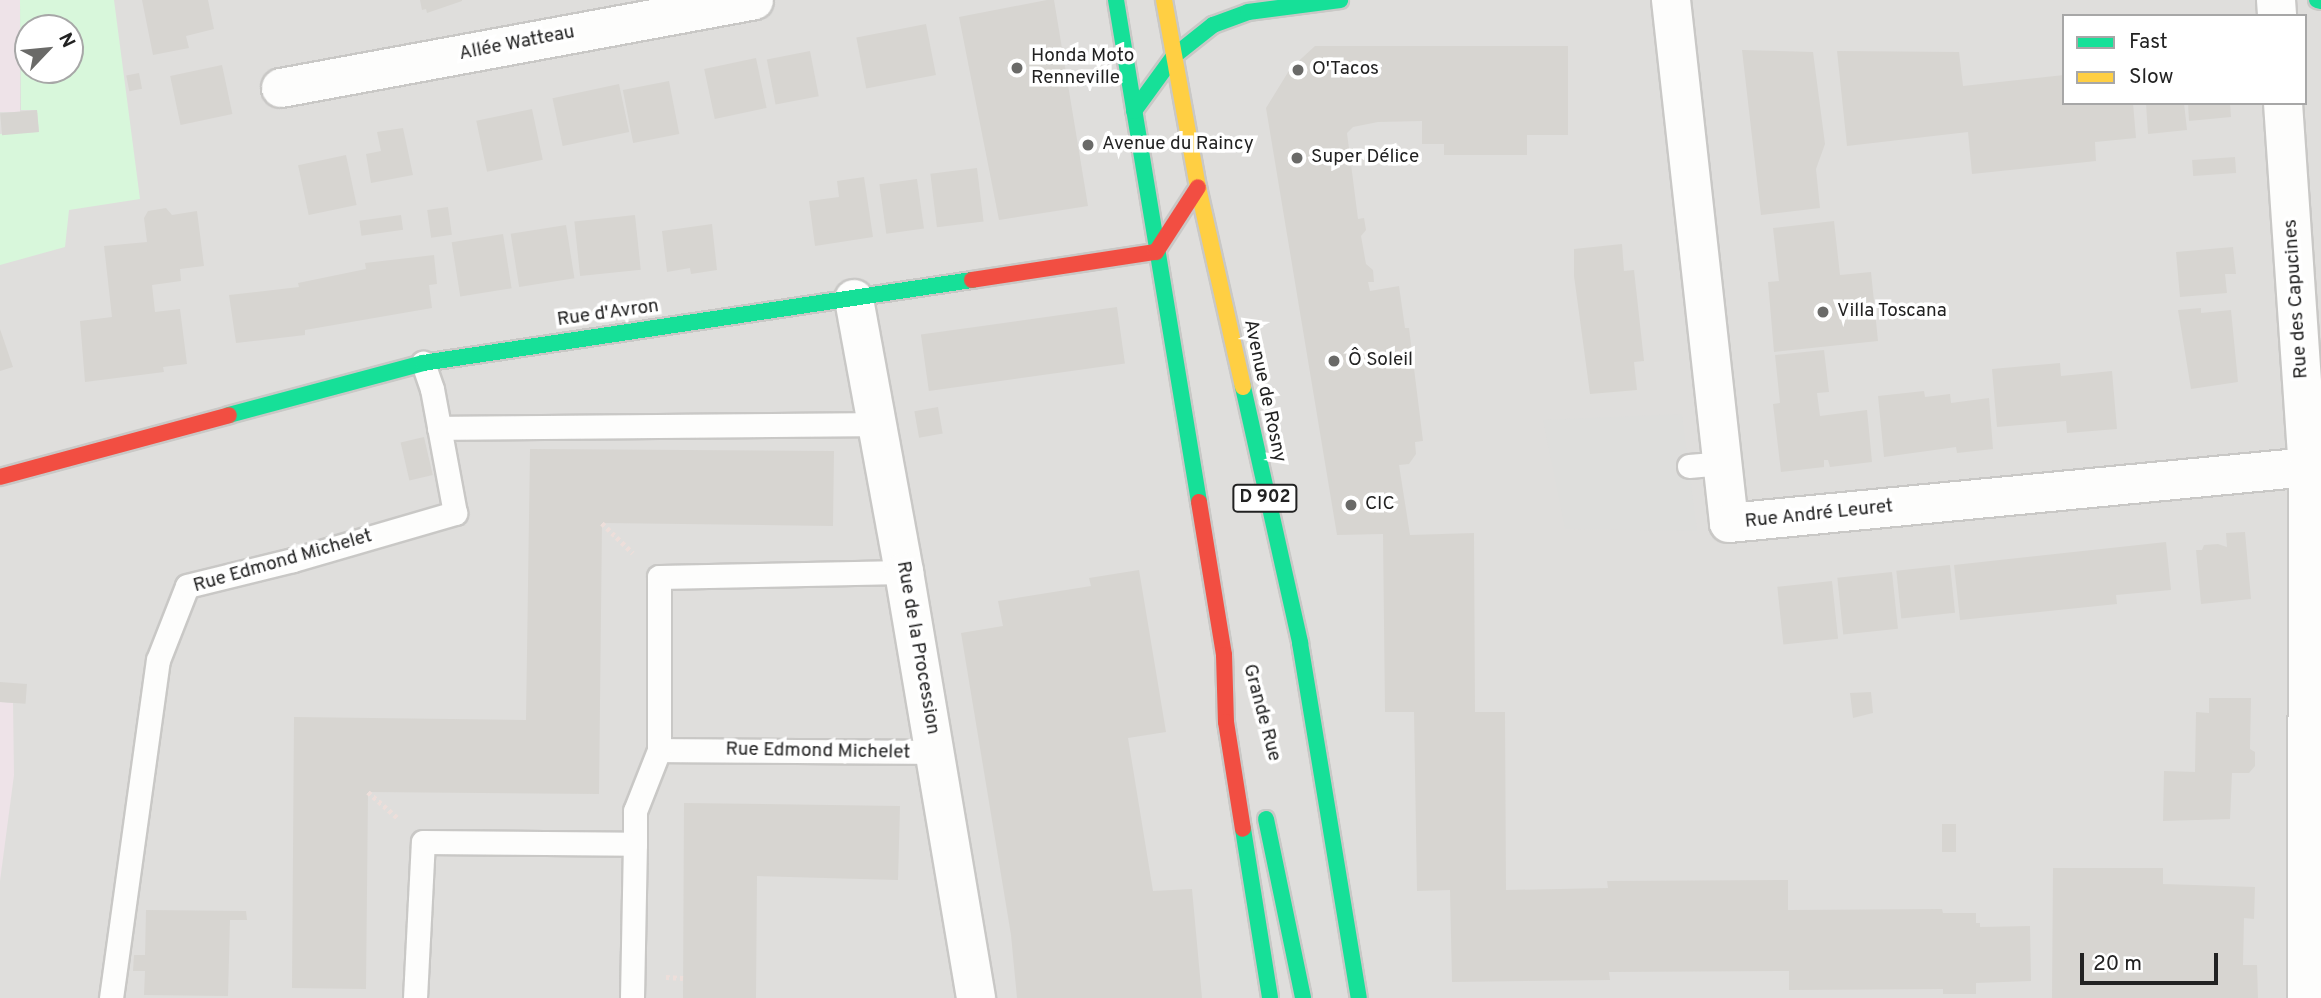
<!DOCTYPE html>
<meta charset="utf-8">
<style>
body{margin:0}
#map{position:relative;width:2321px;height:998px;overflow:hidden;background:#f0efea;font-family:Overpass,sans-serif}
div>[style]{position:absolute}
[style*='--x']{left:calc(var(--x)*1px);top:calc(var(--y)*1px);width:calc(var(--w)*1px);rotate:calc(var(--a)*1deg)}
.residential>*{inset:0;background:#dfdedc}
.industrial>*{inset:0;background:#eee3e8;transform-origin:0 0}
.religious>*{inset:0;background:#dededc}
.park>*{inset:0;background:#d8f7db}
.building>*{inset:0;background:#d7d5d1;transform-origin:0 0}
.path>*{height:4.5px;margin-top:-2.25px;transform-origin:0;background:repeating-linear-gradient(90deg,#eddeda 0 3.5px,transparent 0 7px)}
.roads{filter:drop-shadow(2px 0 #c9c8c6) drop-shadow(-2px 0 #c9c8c6) drop-shadow(0 2px #c9c8c6) drop-shadow(0 -2px #c9c8c6)}
.lane>*{height:23px;margin:-11.5px;padding:0 11.5px;transform-origin:11.5px;border-radius:11.5px;background:#fdfdfc}
.street>*{height:38px;margin:-19px;padding:0 19px;transform-origin:19px;border-radius:19px;background:#fdfdfc}
.fast>*{height:16px;margin:-8px;padding:0 8px;transform-origin:8px;border-radius:8px;background:#16e098}
.slow>*{height:16px;margin:-8px;padding:0 8px;transform-origin:8px;border-radius:8px;background:#ffcf43}
.jam>*{height:16px;margin:-8px;padding:0 8px;transform-origin:8px;border-radius:8px;background:#f24e42}
.dots>*{width:19px;height:19px;translate:-50% -50%;box-sizing:border-box;border:4px solid #fff;border-radius:50%}
span{translate:-50% -50%;white-space:nowrap;text-align:center;line-height:1.15;-webkit-text-stroke:7px #fff;paint-order:stroke}
.shield-label span{padding:2px 5px;background:#fff;border:2px solid;border-radius:5px;-webkit-text-stroke-width:0}
.shield-label{font-size:18px;color:#222;font-weight:700}
.street-label{font-size:19px;color:#222}
.poi-label{font-size:19px;color:#222}
.left{translate:0 -50%;text-align:left}
.legend{position:absolute;left:2062px;top:14px;width:245px;height:91px;box-sizing:border-box;background:#fff;border:2px solid #a7a7a7;margin:0;padding:9px 12px;list-style:none;font-size:21px;color:#222}
.legend li{display:flex;align-items:center;gap:14px;height:35px}
.legend b{width:35px;border:2px solid #a7a7a7}
.north{position:absolute;left:14px;top:14px;width:70px;height:70px;box-sizing:border-box;background:#fff;border:2px solid #a7a7a7;border-radius:50%;rotate:64deg;font-size:19px;font-weight:700;line-height:28px;text-align:center;color:#222}
.north::after{content:'';display:block;margin:auto;width:24px;height:32px;background:#6a6a68;clip-path:polygon(50% 0,100% 100%,50% 72%,0 100%)}
.scale{position:absolute;left:2080px;top:953px;width:138px;height:32px;box-sizing:border-box;border:4px solid #222;border-top:0;padding-left:9px;font-size:21px;line-height:24px;white-space:nowrap;color:#222;-webkit-text-stroke:5px #fff;paint-order:stroke}
</style>
<div id="map">
<div class="residential">
<div style="clip-path:polygon(evenodd,0 0,2321px 0,2321px 998px,0 998px,0 0,2064px 16px,2305px 16px,2305px 103px,2064px 103px,2064px 16px,0 0,28px 28px,70px 28px,70px 70px,28px 70px,28px 28px)"></div>
</div>
<div class="industrial">
<div style="left:0;top:0;width:20px;height:112px"></div>
<div style="clip-path:polygon(0 702px,13px 703px,14px 775px,0 881px)"></div>
</div>
<div class="religious">
<div style="clip-path:polygon(1682px 414px,1697px 531px,1565px 529px,1543px 420px)"></div>
</div>
<div class="park">
<div style="clip-path:polygon(evenodd,20px 0,114px 0,140px 199px,69px 210px,65px 247px,0 265px,0 134px,39px 132px,37px 110px,21px 110px,20px 0,28px 28px,70px 28px,70px 70px,28px 70px,28px 28px)"></div>
</div>
<div class="building">
<div style="clip-path:polygon(142px 0,208px 0,214px 29px,186px 36px,189px 48px,153px 55px)"></div>
<div style="clip-path:polygon(420px 0,462px 0,462px 1px,427px 13px,426px 9px,422px 10px)"></div>
<div style="clip-path:polygon(1047px 0,1054px 0,1088px 206px,999px 220px,959px 17px)"></div>
<div style="left:926px;top:24px;width:52px;height:71px;rotate:79deg"></div>
<div style="clip-path:polygon(1315px 46px,1568px 46px,1568px 135px,1527px 135px,1527px 155px,1444px 155px,1444px 144px,1422px 144px,1422px 121px,1378px 122px,1353px 127px,1347px 133px,1358px 219px,1364px 218px,1366px 230px,1361px 236px,1366px 264px,1373px 270px,1374px 282px,1368px 282px,1370px 291px,1399px 286px,1405px 328px,1409px 328px,1423px 441px,1415px 442px,1416px 454px,1409px 464px,1399px 465px,1410px 535px,1474px 533px,1475px 712px,1505px 712px,1506px 890px,1608px 888px,1607px 881px,1788px 880px,1788px 910px,1942px 909px,1943px 913px,1976px 913px,1976px 923px,1980px 923px,1980px 927px,2030px 926px,2031px 981px,1976px 983px,1976px 994px,1943px 994px,1943px 989px,1789px 990px,1789px 971px,1609px 972px,1610px 980px,1452px 982px,1450px 890px,1417px 891px,1414px 712px,1385px 712px,1383px 534px,1337px 535px,1266px 108px,1290px 69px)"></div>
<div style="clip-path:polygon(1742px 50px,1813px 52px,1825px 144px,1816px 169px,1820px 208px,1761px 215px)"></div>
<div style="left:810px;top:51px;width:46px;height:44px;rotate:79deg"></div>
<div style="clip-path:polygon(1837px 51px,1959px 52px,1963px 86px,2064px 75px,2064px 103px,2133px 103px,2136px 138px,2095px 142px,2096px 161px,1972px 174px,1968px 132px,1847px 146px)"></div>
<div style="left:756px;top:58px;width:51px;height:53px;rotate:78deg"></div>
<div style="left:222px;top:65px;width:50px;height:53px;rotate:78deg"></div>
<div style="left:139px;top:73px;width:16px;height:13px;rotate:79deg"></div>
<div style="left:669px;top:81px;width:54px;height:47px;rotate:79deg"></div>
<div style="left:619px;top:84px;width:49px;height:68px;rotate:78deg"></div>
<div style="clip-path:polygon(2146px 103px,2184px 103px,2187px 130px,2148px 134px)"></div>
<div style="clip-path:polygon(2188px 103px,2230px 103px,2231px 117px,2189px 121px)"></div>
<div style="left:532px;top:109px;width:52px;height:57px;rotate:78deg"></div>
<div style="left:37px;top:110px;width:22px;height:37px;rotate:85deg"></div>
<div style="clip-path:polygon(403px 128px,413px 175px,371px 183px,366px 154px,381px 151px,377px 132px)"></div>
<div style="left:346px;top:155px;width:51px;height:49px;rotate:78deg"></div>
<div style="left:2235px;top:157px;width:16px;height:43px;rotate:86deg"></div>
<div style="left:977px;top:168px;width:54px;height:47px;rotate:83deg"></div>
<div style="clip-path:polygon(864px 177px,873px 237px,815px 246px,809px 201px,839px 197px,837px 181px)"></div>
<div style="left:917px;top:179px;width:50px;height:38px;rotate:82deg"></div>
<div style="left:448px;top:207px;width:28px;height:21px;rotate:82deg"></div>
<div style="clip-path:polygon(166px 208px,172px 215px,197px 211px,204px 266px,180px 269px,181px 281px,152px 285px,155px 312px,180px 309px,187px 364px,163px 367px,164px 372px,85px 382px,80px 321px,112px 317px,104px 246px,147px 242px,144px 218px,148px 211px)"></div>
<div style="left:401px;top:215px;width:15px;height:42px;rotate:82deg"></div>
<div style="left:635px;top:215px;width:55px;height:61px;rotate:84deg"></div>
<div style="clip-path:polygon(1834px 221px,1840px 275px,1871px 272px,1878px 341px,1774px 352px,1768px 282px,1779px 281px,1773px 228px)"></div>
<div style="clip-path:polygon(712px 224px,717px 270px,691px 274px,690px 268px,667px 272px,662px 231px)"></div>
<div style="left:566px;top:225px;width:54px;height:56px;rotate:81deg"></div>
<div style="left:503px;top:234px;width:55px;height:52px;rotate:81deg"></div>
<div style="clip-path:polygon(1622px 244px,1624px 271px,1634px 270px,1644px 361px,1634px 362px,1637px 390px,1590px 394px,1574px 276px,1574px 249px)"></div>
<div style="clip-path:polygon(2233px 247px,2236px 274px,2225px 274px,2227px 293px,2180px 297px,2176px 252px)"></div>
<div style="clip-path:polygon(434px 255px,437px 284px,429px 285px,432px 308px,305px 330px,305px 335px,236px 343px,229px 295px,299px 287px,298px 283px,366px 269px,365px 263px)"></div>
<div style="left:1117px;top:307px;width:57px;height:198px;rotate:82deg"></div>
<div style="clip-path:polygon(2201px 308px,2201px 313px,2231px 310px,2238px 382px,2191px 389px,2178px 310px)"></div>
<div style="clip-path:polygon(0 329px,13px 367px,0 371px)"></div>
<div style="clip-path:polygon(1824px 350px,1829px 392px,1817px 393px,1820px 416px,1867px 410px,1872px 462px,1830px 467px,1828px 460px,1824px 460px,1824px 467px,1781px 472px,1773px 404px,1780px 403px,1775px 355px)"></div>
<div style="clip-path:polygon(2060px 363px,2061px 376px,2112px 371px,2117px 429px,2067px 433px,2066px 421px,1997px 427px,1992px 369px)"></div>
<div style="clip-path:polygon(1924px 391px,1925px 397px,1950px 394px,1951px 403px,1989px 398px,1993px 449px,1957px 453px,1956px 447px,1884px 457px,1878px 396px)"></div>
<div style="left:938px;top:407px;width:27px;height:24px;rotate:80deg"></div>
<div style="left:424px;top:437px;width:39px;height:24px;rotate:77deg"></div>
<div style="clip-path:polygon(530px 449px,834px 451px,833px 526px,602px 523px,599px 794px,368px 792px,366px 989px,292px 988px,294px 717px,526px 720px)"></div>
<div style="clip-path:polygon(2245px 532px,2251px 599px,2201px 604px,2196px 550px,2202px 550px,2204px 545px,2218px 544px,2227px 547px,2226px 533px)"></div>
<div style="clip-path:polygon(2166px 542px,2171px 590px,2116px 595px,2117px 604px,1960px 620px,1954px 565px)"></div>
<div style="left:1950px;top:565px;width:48px;height:54px;rotate:84deg"></div>
<div style="clip-path:polygon(1139px 570px,1166px 732px,1128px 738px,1153px 891px,1192px 889px,1202px 998px,1017px 998px,1011px 935px,961px 633px,1003px 626px,998px 601px,1091px 586px,1089px 578px)"></div>
<div style="left:1892px;top:572px;width:57px;height:55px;rotate:84deg"></div>
<div style="left:1832px;top:581px;width:58px;height:55px;rotate:84deg"></div>
<div style="left:0;top:682px;width:27px;height:20px;rotate:4deg"></div>
<div style="clip-path:polygon(1871px 692px,1873px 713px,1853px 718px,1850px 693px)"></div>
<div style="clip-path:polygon(2209px 698px,2251px 698px,2250px 749px,2255px 752px,2255px 766px,2249px 773px,2232px 773px,2230px 819px,2163px 821px,2164px 771px,2195px 772px,2196px 712px,2209px 713px)"></div>
<div style="clip-path:polygon(684px 803px,900px 806px,898px 880px,757px 876px,756px 998px,683px 998px)"></div>
<div style="left:1956px;top:824px;width:28px;height:14px;rotate:90deg"></div>
<div style="clip-path:polygon(2053px 868px,2163px 868px,2163px 884px,2255px 887px,2254px 919px,2244px 918px,2243px 965px,2257px 965px,2258px 998px,2052px 998px)"></div>
<div style="clip-path:polygon(146px 910px,246px 911px,247px 920px,230px 920px,228px 996px,144px 995px,145px 971px,133px 971px,134px 955px,145px 955px)"></div>
</div>
<div class="path">
<div style="--x:602;--y:523;--w:43;--a:44.1"></div>
<div style="--x:368;--y:792;--w:41;--a:41.1"></div>
<div style="--x:666;--y:977;--w:17;--a:3"></div>
</div>
<div class="roads">
<div class="lane">
<div style="--x:439;--y:428;--w:437;--a:-0.5"></div>
<div style="--x:1689;--y:466;--w:33;--a:-5"></div>
<div style="--x:659;--y:750;--w:275;--a:0.4"></div>
<div style="--x:111;--y:998;--w:341;--a:-82.1"></div>
<div style="--x:158;--y:660;--w:79;--a:-68.6"></div>
<div style="--x:187;--y:586;--w:109;--a:-13.8"></div>
<div style="--x:293;--y:560;--w:169;--a:-16.2"></div>
<div style="--x:455;--y:513;--w:126;--a:-100.5"></div>
<div style="--x:432;--y:389;--w:28;--a:-109"></div>
<div style="--x:415;--y:998;--w:156;--a:-87.1"></div>
<div style="--x:423;--y:842;--w:212;--a:0.5"></div>
<div style="--x:635;--y:844;--w:33;--a:-90"></div>
<div style="--x:635;--y:811;--w:66;--a:-68.5"></div>
<div style="--x:659;--y:750;--w:173;--a:-90"></div>
<div style="--x:659;--y:577;--w:245;--a:-1.2"></div>
<div style="--x:632;--y:998;--w:154;--a:-88.9"></div>
</div>
<div class="street">
<div style="--x:1671;--y:0;--w:526;--a:83.67"></div>
<div style="--x:1729;--y:523;--w:582;--a:-5.52"></div>
<div style="--x:2276;--y:0;--w:16;--a:86"></div>
<div style="--x:281;--y:88;--w:481;--a:-10.5"></div>
<div style="--x:2283;--y:103;--w:365;--a:86.1"></div>
<div style="--x:2308;--y:467;--w:531;--a:90.11"></div>
<div style="--x:854;--y:299;--w:278;--a:79.6"></div>
<div style="--x:904;--y:572;--w:432;--a:80.4"></div>
</div>
<div class="fast">
<div style="--x:1116;--y:0;--w:509;--a:80.61"></div>
<div style="--x:2317;--y:0;--w:4;--a:14"></div>
<div style="--x:1134;--y:111;--w:68;--a:-54"></div>
<div style="--x:1174;--y:56;--w:50;--a:-38.5"></div>
<div style="--x:1213;--y:25;--w:37;--a:-20"></div>
<div style="--x:1248;--y:12;--w:93;--a:-7.4"></div>
<div style="--x:1243;--y:387;--w:262;--a:77.4"></div>
<div style="--x:1300;--y:643;--w:360;--a:80.6"></div>
<div style="--x:229;--y:415;--w:201;--a:-15"></div>
<div style="--x:423;--y:363;--w:555;--a:-8.6"></div>
<div style="--x:1266;--y:819;--w:183;--a:78.3"></div>
<div style="--x:1243;--y:829;--w:171;--a:80.9"></div>
</div>
<div class="slow">
<div style="--x:1164;--y:0;--w:190;--a:79.7"></div>
<div style="--x:1198;--y:187;--w:205;--a:77.3"></div>
</div>
<div class="jam">
<div style="--x:972;--y:280;--w:186;--a:-8.7"></div>
<div style="--x:1156;--y:252;--w:77;--a:-57.1"></div>
<div style="--x:0;--y:477;--w:237;--a:-15.1"></div>
<div style="--x:1199;--y:502;--w:155;--a:80.7"></div>
<div style="--x:1224;--y:655;--w:67;--a:88.3"></div>
<div style="--x:1226;--y:722;--w:108;--a:81"></div>
</div>
</div>
<div class="dots">
<div style="left:1017px;top:68px;background:#6a6a68"></div>
<div style="left:1298px;top:70px;background:#6a6a68"></div>
<div style="left:1088px;top:145px;background:#6a6a68"></div>
<div style="left:1297px;top:158px;background:#6a6a68"></div>
<div style="left:1823px;top:312px;background:#6a6a68"></div>
<div style="left:1334px;top:361px;background:#6a6a68"></div>
<div style="left:1351px;top:505px;background:#6a6a68"></div>
</div>
<div class="shield-label">
<span style="left:1265px;top:498px">D 902</span>
</div>
<div class="street-label">
<span style="left:517px;top:44px;rotate:-11deg">Allée Watteau</span>
<span style="left:2297px;top:299px;rotate:-94deg">Rue des Capucines</span>
<span style="left:608px;top:314px;rotate:-8deg">Rue d'Avron</span>
<span style="left:1264px;top:391px;rotate:78deg">Avenue de Rosny</span>
<span style="left:1819px;top:515px;rotate:-6deg">Rue André Leuret</span>
<span style="left:283px;top:562px;rotate:-16deg">Rue Edmond Michelet</span>
<span style="left:917px;top:648px;rotate:80deg">Rue de la Procession</span>
<span style="left:1261px;top:713px;rotate:75deg">Grande Rue</span>
<span style="left:818px;top:752px;rotate:1deg">Rue Edmond Michelet</span>
</div>
<div class="poi-label">
<span class="left" style="left:1031px;top:68px">Honda Moto<br>Renneville</span>
<span class="left" style="left:1312px;top:70px">O'Tacos</span>
<span class="left" style="left:1102px;top:145px">Avenue du Raincy</span>
<span class="left" style="left:1311px;top:158px">Super Délice</span>
<span class="left" style="left:1837px;top:312px">Villa Toscana</span>
<span class="left" style="left:1348px;top:361px">Ô Soleil</span>
<span class="left" style="left:1365px;top:505px">CIC</span>
</div>
<ul class="legend">
<li><b style="height:9px;background:#16e098"></b>Fast</li>
<li><b style="height:9px;background:#ffcf43"></b>Slow</li>
</ul>
<div class="north">N</div>
<div class="scale">20 m</div>
</div>
